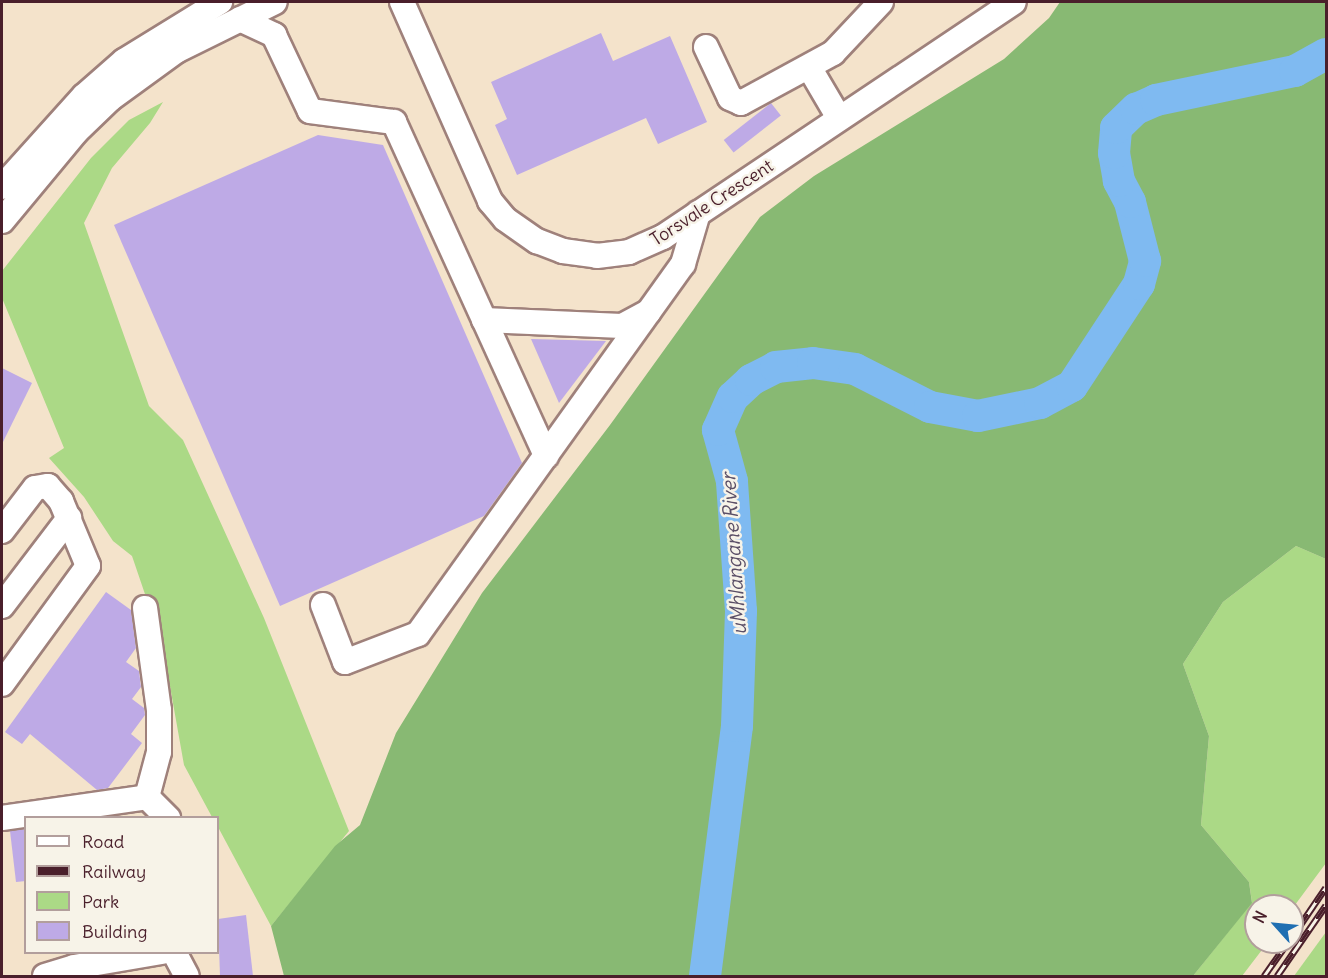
<!DOCTYPE html>
<style>
body{margin:0}
#map{position:relative;width:1328px;height:978px;overflow:hidden;background:#f4e3cb;font-family:Delius,sans-serif}
div>[style]{position:absolute}
[style*='--x']{left:calc(var(--x)*1px);top:calc(var(--y)*1px);width:calc(var(--w)*1px);rotate:calc(var(--a)*1deg)}
.green>*{inset:0;background:#abd986}
.forest>*{inset:0;background:#88b973}
.river>*{height:32px;margin:-16px;padding:0 16px;transform-origin:16px;border-radius:16px;background:#7fbaf1}
.building>*{inset:0;background:#beaae6;transform-origin:0 0}
.roads{filter:drop-shadow(2px 0 #9f817b) drop-shadow(-2px 0 #9f817b) drop-shadow(0 2px #9f817b) drop-shadow(0 -2px #9f817b)}
.minor>*{height:24px;margin:-12px;padding:0 12px;transform-origin:12px;border-radius:12px;background:#fff}
.rail>*{height:7px;margin-top:-3.5px;transform-origin:0;background:repeating-linear-gradient(90deg,#f7f3e8 0 14px,#4a1f2b 0 28px);box-sizing:border-box;border-block:2px solid #4a1f2b}
span{translate:-50% -50%;white-space:nowrap;text-align:center;line-height:1.15;-webkit-text-stroke:5px #f7f3e8;paint-order:stroke}
.street-label{font-size:18px;color:#4a1f2b}
.water-label{font-size:20px;color:#5a4e66;font-style:italic}
.frame{position:absolute;inset:0;border:3px solid #4a1f2b;pointer-events:none}
.legend{position:absolute;left:24px;top:816px;width:195px;height:138px;box-sizing:border-box;background:#f7f3e8;border:2px solid #b29e9c;margin:0;padding:8px 10px;list-style:none;font-size:18px;color:#4a1f2b}
.legend li{display:flex;align-items:center;gap:12px;height:30px}
.legend b{width:30px;border:2px solid #b29e9c}
.north{position:absolute;left:1244px;top:894px;width:60px;height:60px;box-sizing:border-box;background:#f7f3e8;border:2px solid #b29e9c;border-radius:50%;rotate:297deg;font-size:16px;font-weight:700;line-height:24px;text-align:center;color:#4a1f2b}
.north::after{content:'';display:block;margin:auto;width:21px;height:27px;background:#1f6fb2;clip-path:polygon(50% 0,100% 100%,50% 72%,0 100%)}
</style>
<div id="map">
<div class="green">
<div style="clip-path:polygon(163px 102px,150px 123px,112px 168px,84px 223px,149px 406px,183px 440px,264px 618px,349px 831px,271px 926px,218px 827px,218px 818px,212px 817px,184px 765px,163px 647px,132px 556px,113px 541px,84px 497px,49px 458px,64px 448px,2px 298px,2px 271px,91px 158px,129px 120px)"></div>
<div style="clip-path:polygon(1296px 546px,1326px 559px,1326px 863px,1292px 909px,1292px 906px,1256px 906px,1256px 942px,1268px 942px,1242px 976px,1193px 976px,1252px 902px,1249px 882px,1201px 825px,1209px 736px,1183px 664px,1223px 602px)"></div>
<div style="clip-path:polygon(1326px 932px,1326px 976px,1294px 976px)"></div>
</div>
<div class="forest">
<div style="clip-path:polygon(1060px 2px,1326px 2px,1326px 559px,1296px 546px,1223px 602px,1183px 664px,1209px 736px,1201px 825px,1249px 882px,1252px 903px,1193px 976px,284px 976px,271px 926px,335px 846px,360px 825px,396px 733px,482px 593px,610px 425px,760px 217px,814px 176px,1004px 59px,1049px 18px)"></div>
</div>
<div class="river">
<div style="--x:705;--y:976;--w:252;--a:-82.7"></div>
<div style="--x:737;--y:726;--w:115;--a:-88"></div>
<div style="--x:741;--y:611;--w:130;--a:-94"></div>
<div style="--x:732;--y:481;--w:53;--a:-105.4"></div>
<div style="--x:718;--y:430;--w:36;--a:-66"></div>
<div style="--x:733;--y:397;--w:25;--a:-43"></div>
<div style="--x:751;--y:380;--w:28;--a:-27"></div>
<div style="--x:776;--y:367;--w:37;--a:-6"></div>
<div style="--x:813;--y:363;--w:42;--a:8.1"></div>
<div style="--x:855;--y:369;--w:84;--a:26.9"></div>
<div style="--x:930;--y:407;--w:49;--a:10.6"></div>
<div style="--x:978;--y:416;--w:63;--a:-11.8"></div>
<div style="--x:1040;--y:403;--w:36;--a:-28"></div>
<div style="--x:1072;--y:386;--w:122;--a:-56.7"></div>
<div style="--x:1139;--y:284;--w:24;--a:-75"></div>
<div style="--x:1145;--y:261;--w:61;--a:-104.3"></div>
<div style="--x:1130;--y:202;--w:24;--a:-118"></div>
<div style="--x:1119;--y:181;--w:28;--a:-100"></div>
<div style="--x:1114;--y:153;--w:25;--a:-85"></div>
<div style="--x:1116;--y:128;--w:28;--a:-44"></div>
<div style="--x:1136;--y:109;--w:22;--a:-24"></div>
<div style="--x:1156;--y:100;--w:142;--a:-11.8"></div>
<div style="--x:1295;--y:71;--w:35;--a:-29"></div>
</div>
<div class="building">
<div style="clip-path:polygon(601px 33px,613px 61px,670px 36px,707px 122px,658px 144px,646px 118px,517px 175px,495px 125px,507px 119px,491px 82px)"></div>
<div style="left:771px;top:103px;width:16px;height:60px;rotate:52deg"></div>
<div style="clip-path:polygon(318px 135px,383px 145px,522px 463px,484px 516px,280px 606px,114px 225px)"></div>
<div style="clip-path:polygon(531px 339px,606px 341px,559px 403px)"></div>
<div style="clip-path:polygon(2px 368px,32px 383px,2px 444px)"></div>
<div style="clip-path:polygon(106px 592px,131px 610px,136px 648px,126px 662px,139px 671px,141px 687px,132px 699px,144px 708px,145px 715px,131px 734px,142px 743px,108px 788px,97px 790px,30px 734px,22px 744px,5px 732px)"></div>
<div style="clip-path:polygon(26px 829px,26px 881px,16px 882px,10px 831px)"></div>
<div style="clip-path:polygon(246px 915px,253px 976px,220px 976px,218px 919px)"></div>
</div>
<div class="roads">
<div class="minor">
<div style="--x:402;--y:2;--w:218;--a:66.1"></div>
<div style="--x:490;--y:201;--w:23;--a:50"></div>
<div style="--x:505;--y:219;--w:39;--a:35"></div>
<div style="--x:537;--y:241;--w:28;--a:21"></div>
<div style="--x:563;--y:251;--w:34;--a:8"></div>
<div style="--x:597;--y:256;--w:32;--a:-7"></div>
<div style="--x:629;--y:252;--w:37;--a:-24"></div>
<div style="--x:663;--y:237;--w:422;--a:-33.8"></div>
<div style="--x:240;--y:19;--w:38;--a:25"></div>
<div style="--x:274;--y:35;--w:84;--a:64.7"></div>
<div style="--x:310;--y:111;--w:85;--a:7.5"></div>
<div style="--x:394;--y:122;--w:367;--a:65.5"></div>
<div style="--x:706;--y:47;--w:56;--a:64.8"></div>
<div style="--x:730;--y:98;--w:12;--a:24"></div>
<div style="--x:741;--y:103;--w:105;--a:-28.5"></div>
<div style="--x:833;--y:53;--w:70;--a:-46.7"></div>
<div style="--x:809;--y:67;--w:59;--a:59.5"></div>
<div style="--x:2;--y:187;--w:122;--a:-48"></div>
<div style="--x:84;--y:96;--w:53;--a:-41.2"></div>
<div style="--x:124;--y:61;--w:113;--a:-31.6"></div>
<div style="--x:2;--y:221;--w:116;--a:-50.3"></div>
<div style="--x:76;--y:132;--w:47;--a:-44.1"></div>
<div style="--x:110;--y:99;--w:82;--a:-36"></div>
<div style="--x:176;--y:51;--w:110;--a:-26.3"></div>
<div style="--x:484;--y:320;--w:138;--a:2.5"></div>
<div style="--x:622;--y:326;--w:30;--a:-28"></div>
<div style="--x:2;--y:531;--w:54;--a:-52.5"></div>
<div style="--x:35;--y:488;--w:13;--a:-9"></div>
<div style="--x:48;--y:486;--w:20;--a:49"></div>
<div style="--x:61;--y:501;--w:70;--a:67.4"></div>
<div style="--x:88;--y:566;--w:146;--a:126.1"></div>
<div style="--x:323;--y:605;--w:61;--a:68.9"></div>
<div style="--x:345;--y:662;--w:78;--a:-21"></div>
<div style="--x:418;--y:634;--w:455;--a:-54.4"></div>
<div style="--x:683;--y:264;--w:53;--a:-73.6"></div>
<div style="--x:2;--y:606;--w:111;--a:-52.7"></div>
<div style="--x:145;--y:608;--w:103;--a:82.2"></div>
<div style="--x:159;--y:710;--w:42;--a:90"></div>
<div style="--x:159;--y:752;--w:47;--a:104.9"></div>
<div style="--x:2;--y:818;--w:147;--a:-8.2"></div>
<div style="--x:147;--y:797;--w:30;--a:45"></div>
<div style="--x:174;--y:952;--w:27;--a:62"></div>
<div style="--x:45;--y:976;--w:30;--a:-17"></div>
<div style="--x:74;--y:967;--w:89;--a:-9.7"></div>
</div>
</div>
<div class="rail">
<div style="--x:1292;--y:937;--w:60;--a:-55.8"></div>
<div style="--x:1264;--y:976;--w:42;--a:-54.8"></div>
<div style="--x:1277;--y:976;--w:86;--a:-55.4"></div>
</div>
<div class="street-label">
<span style="left:712px;top:203px;rotate:-33deg">Torsvale Crescent</span>
</div>
<div class="water-label">
<span style="left:733px;top:554px;rotate:-94deg">uMhlangane River</span>
</div>
<div class="frame"></div>
<ul class="legend">
<li><b style="height:8px;background:#fff"></b>Road</li>
<li><b style="height:8px;background:#4a1f2b"></b>Railway</li>
<li><b style="height:16px;background:#abd986"></b>Park</li>
<li><b style="height:16px;background:#beaae6"></b>Building</li>
</ul>
<div class="north">N</div>
</div>
